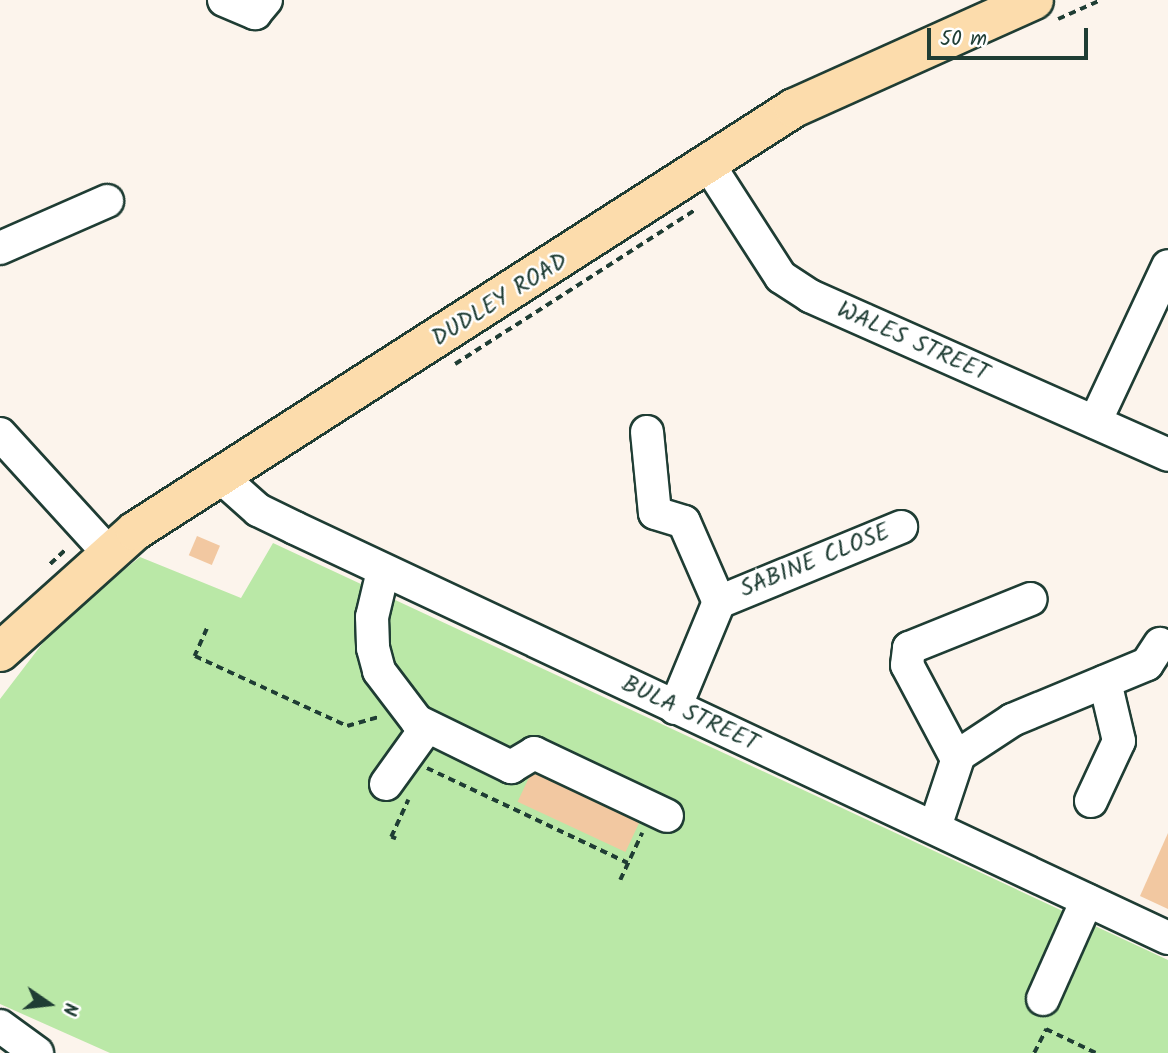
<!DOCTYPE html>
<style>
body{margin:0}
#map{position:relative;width:1168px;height:1053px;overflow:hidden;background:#fcf4ec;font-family:Kalam,sans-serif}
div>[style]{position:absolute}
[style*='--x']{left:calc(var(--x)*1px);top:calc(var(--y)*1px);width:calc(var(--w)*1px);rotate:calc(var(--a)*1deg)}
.green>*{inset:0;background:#bae8a7}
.building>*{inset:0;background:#f2c8a1;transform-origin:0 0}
.path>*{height:3.5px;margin-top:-1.75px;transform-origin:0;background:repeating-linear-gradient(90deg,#1f3d34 0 7px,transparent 0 12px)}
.roads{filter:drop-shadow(2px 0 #1f3d34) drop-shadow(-2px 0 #1f3d34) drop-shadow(0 2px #1f3d34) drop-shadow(0 -2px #1f3d34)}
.minor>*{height:32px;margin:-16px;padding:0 16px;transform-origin:16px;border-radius:16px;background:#fff}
.major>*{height:38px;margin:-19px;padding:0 19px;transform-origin:19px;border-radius:19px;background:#fcdcac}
span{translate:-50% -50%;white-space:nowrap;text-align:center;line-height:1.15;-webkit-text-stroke:5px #fff;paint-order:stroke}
.street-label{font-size:24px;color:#1f3d34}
.north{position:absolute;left:14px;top:969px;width:70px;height:70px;-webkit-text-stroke:5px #fff;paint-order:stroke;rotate:104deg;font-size:19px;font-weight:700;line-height:28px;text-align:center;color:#1f3d34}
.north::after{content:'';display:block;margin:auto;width:24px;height:32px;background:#1f3d34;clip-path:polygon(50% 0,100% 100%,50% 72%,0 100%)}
.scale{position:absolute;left:927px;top:28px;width:161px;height:32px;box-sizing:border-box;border:4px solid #1f3d34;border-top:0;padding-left:9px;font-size:21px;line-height:24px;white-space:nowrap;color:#1f3d34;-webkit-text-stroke:5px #fff;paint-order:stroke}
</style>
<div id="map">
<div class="green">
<div style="clip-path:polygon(273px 543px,1168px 960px,1168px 1053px,110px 1053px,0 1004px,0 699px,58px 623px,140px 557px,241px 598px)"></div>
</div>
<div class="building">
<div style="left:197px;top:536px;width:25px;height:21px;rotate:23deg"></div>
<div style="left:532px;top:771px;width:119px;height:34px;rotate:25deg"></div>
<div style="clip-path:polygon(1168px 833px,1168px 909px,1140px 896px)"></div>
</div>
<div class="path">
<div style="--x:1058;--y:19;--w:47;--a:-23.8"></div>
<div style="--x:455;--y:364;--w:287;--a:-32.7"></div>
<div style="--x:50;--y:564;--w:23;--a:-43"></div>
<div style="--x:207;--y:629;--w:30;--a:114"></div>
<div style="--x:195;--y:656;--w:167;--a:24.7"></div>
<div style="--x:347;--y:726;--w:35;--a:-16"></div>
<div style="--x:427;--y:768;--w:222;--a:25.3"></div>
<div style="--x:396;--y:839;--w:5;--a:-158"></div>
<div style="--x:391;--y:837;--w:41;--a:-65.3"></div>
<div style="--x:620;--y:880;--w:52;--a:-64.9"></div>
<div style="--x:1034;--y:1053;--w:27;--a:-63"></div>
<div style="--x:1046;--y:1029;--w:55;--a:25.6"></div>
</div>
<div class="roads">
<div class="minor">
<div style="--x:224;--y:0;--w:34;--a:23"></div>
<div style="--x:255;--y:13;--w:17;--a:-50"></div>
<div style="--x:710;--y:167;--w:131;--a:57.2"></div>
<div style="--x:781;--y:277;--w:35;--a:33"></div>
<div style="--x:810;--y:296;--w:392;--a:23.9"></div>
<div style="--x:0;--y:248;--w:117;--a:-23.7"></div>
<div style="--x:1095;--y:422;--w:172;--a:-64.9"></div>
<div style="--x:647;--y:432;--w:81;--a:84.4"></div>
<div style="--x:655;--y:513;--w:30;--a:17"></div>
<div style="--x:684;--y:522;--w:87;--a:66.4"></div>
<div style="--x:0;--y:434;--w:159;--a:47.6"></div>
<div style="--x:221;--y:477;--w:50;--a:41.7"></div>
<div style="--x:258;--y:510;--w:41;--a:25.9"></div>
<div style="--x:295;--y:528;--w:964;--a:25.16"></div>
<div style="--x:383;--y:571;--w:47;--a:103.4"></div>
<div style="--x:372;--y:617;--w:31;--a:88"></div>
<div style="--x:373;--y:648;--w:24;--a:75"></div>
<div style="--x:379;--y:671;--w:63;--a:52.8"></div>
<div style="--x:417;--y:721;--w:105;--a:26.1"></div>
<div style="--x:511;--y:767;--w:27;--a:-31"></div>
<div style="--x:534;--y:753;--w:147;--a:25.3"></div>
<div style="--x:675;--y:708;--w:115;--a:-67.5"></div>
<div style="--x:719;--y:602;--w:197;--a:-22.4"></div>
<div style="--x:956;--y:757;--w:104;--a:-118"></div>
<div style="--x:907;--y:665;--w:17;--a:-83"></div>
<div style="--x:909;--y:648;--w:131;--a:-21.9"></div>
<div style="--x:386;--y:784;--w:70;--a:-54.3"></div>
<div style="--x:1091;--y:801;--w:66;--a:-65"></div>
<div style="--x:1119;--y:741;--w:61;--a:-103.3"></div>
<div style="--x:935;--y:827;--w:76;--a:-71.6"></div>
<div style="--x:959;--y:755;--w:64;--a:-33.4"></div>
<div style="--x:1012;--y:720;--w:146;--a:-22.5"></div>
<div style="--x:1147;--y:664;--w:24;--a:-57"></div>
<div style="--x:1043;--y:999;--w:108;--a:-66"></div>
<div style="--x:0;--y:1026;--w:46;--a:36.1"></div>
</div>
<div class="major">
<div style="--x:0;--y:652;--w:181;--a:-41.9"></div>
<div style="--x:135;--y:531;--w:783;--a:-32.7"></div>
<div style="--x:794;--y:108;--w:263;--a:-24.2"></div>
</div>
</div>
<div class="street-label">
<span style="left:500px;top:300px;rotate:-32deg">DUDLEY ROAD</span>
<span style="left:913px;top:342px;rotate:24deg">WALES STREET</span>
<span style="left:815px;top:561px;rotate:-22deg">SABINE CLOSE</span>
<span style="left:690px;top:714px;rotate:25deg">BULA STREET</span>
</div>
<div class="north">N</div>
<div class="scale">50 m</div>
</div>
